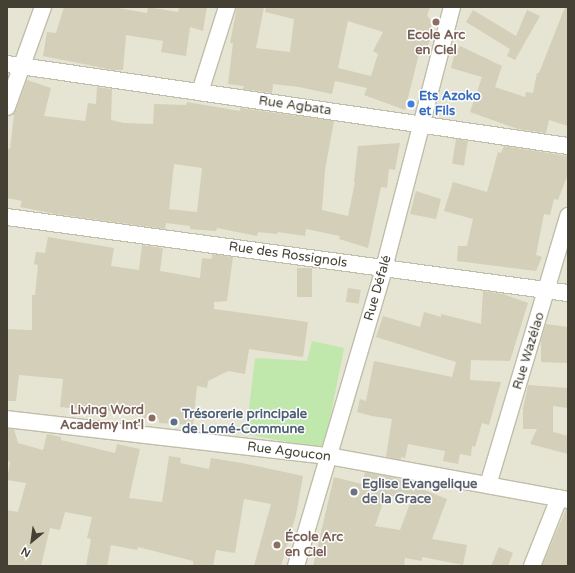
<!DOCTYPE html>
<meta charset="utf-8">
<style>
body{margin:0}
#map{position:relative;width:575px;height:573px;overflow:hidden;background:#f2f1e4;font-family:"Varela Round",sans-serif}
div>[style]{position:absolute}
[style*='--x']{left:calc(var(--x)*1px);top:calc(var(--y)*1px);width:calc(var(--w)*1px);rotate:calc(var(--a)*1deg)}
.residential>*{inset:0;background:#e6e4d2;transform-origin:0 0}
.green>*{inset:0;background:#c0e7ac}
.building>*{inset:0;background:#d3cfb9;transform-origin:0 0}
.roads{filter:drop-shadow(1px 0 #c0bda9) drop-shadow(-1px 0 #c0bda9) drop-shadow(0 1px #c0bda9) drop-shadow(0 -1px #c0bda9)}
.minor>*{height:16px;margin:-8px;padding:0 8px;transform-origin:8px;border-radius:8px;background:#fff}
.dots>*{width:11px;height:11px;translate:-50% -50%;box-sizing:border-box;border:2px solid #fff;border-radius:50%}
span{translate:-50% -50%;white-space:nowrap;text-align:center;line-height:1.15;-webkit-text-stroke:3px #fff;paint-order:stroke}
.education-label{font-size:13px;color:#785e54;font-weight:700}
.right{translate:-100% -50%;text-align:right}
.left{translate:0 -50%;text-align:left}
.shop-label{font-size:13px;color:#366cbe;font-weight:700}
.street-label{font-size:13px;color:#444134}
.service-label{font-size:13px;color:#4e5e75;font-weight:700}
.worship-label{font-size:13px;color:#5b616d;font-weight:700}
.frame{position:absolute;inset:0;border:8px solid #444134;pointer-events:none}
.north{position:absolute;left:12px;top:521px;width:40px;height:40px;-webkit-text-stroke:3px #fff;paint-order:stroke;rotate:209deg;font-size:11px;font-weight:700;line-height:16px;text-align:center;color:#444134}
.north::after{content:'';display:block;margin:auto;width:14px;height:18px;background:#444134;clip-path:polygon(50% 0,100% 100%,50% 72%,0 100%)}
</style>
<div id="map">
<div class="residential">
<div style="left:7px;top:7px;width:561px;height:559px"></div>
</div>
<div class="green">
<div style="clip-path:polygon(312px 341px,344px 348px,324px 449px,246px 434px,255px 358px,307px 361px)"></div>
</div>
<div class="building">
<div style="clip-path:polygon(64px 7px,112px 7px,147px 13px,148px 7px,178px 12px,179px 7px,207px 7px,203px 31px,190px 27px,186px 56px,161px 52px,163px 41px,126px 35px,123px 70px,113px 70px,43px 56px,47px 32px,56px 33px)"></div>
<div style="clip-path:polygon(evenodd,237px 7px,264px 7px,256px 48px,290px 52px,294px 19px,265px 12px,266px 7px,430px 7px,427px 16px,429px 17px,429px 19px,433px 20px,430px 32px,432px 33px,426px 52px,420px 50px,405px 110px,364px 95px,367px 88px,335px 81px,332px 94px,299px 87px,273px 84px,272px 93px,243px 89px,244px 86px,228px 84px,233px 43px,230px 43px,237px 7px,348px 21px,383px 32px,373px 51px,378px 54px,371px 76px,338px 68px,348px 21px)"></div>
<div style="clip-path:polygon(565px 7px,568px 7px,568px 126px,549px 120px,546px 133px,518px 129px,470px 112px,482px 77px,451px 68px,456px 48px,458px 49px,460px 46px,502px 66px,495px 87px,525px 97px,526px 92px,533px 93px,537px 73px,539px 73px)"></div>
<div style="clip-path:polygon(473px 10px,516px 36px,527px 10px,540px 16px,515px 60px,507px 56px,510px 49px,466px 22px)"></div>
<div style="clip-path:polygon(evenodd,27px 80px,51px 88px,44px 116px,85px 121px,88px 103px,96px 104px,97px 87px,112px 89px,111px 120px,124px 123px,153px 124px,154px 104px,186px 105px,187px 102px,240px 111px,240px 108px,334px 121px,325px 170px,322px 210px,348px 216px,355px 182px,354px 182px,358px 146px,400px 143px,395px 170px,389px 169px,387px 188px,381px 187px,368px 248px,339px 239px,340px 236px,306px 229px,305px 236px,278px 232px,277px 234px,258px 232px,257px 236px,217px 228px,216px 231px,190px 229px,190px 226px,166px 223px,165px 229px,56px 214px,20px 207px,22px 201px,7px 198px,7px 148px,10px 149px,14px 115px,12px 115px,16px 110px,27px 80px,174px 164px,202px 168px,197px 212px,169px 209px,174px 164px)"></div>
<div style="left:456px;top:139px;width:12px;height:25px;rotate:9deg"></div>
<div style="clip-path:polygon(504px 146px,568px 156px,568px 174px,558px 200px,554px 199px,550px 215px,544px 214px,536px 255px,542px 257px,536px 271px,457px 261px,458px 246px,467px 246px,473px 219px,444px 211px,453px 182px,487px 192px,498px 152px,501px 153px)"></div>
<div style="clip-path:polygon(416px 191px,441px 199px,436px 219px,410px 214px)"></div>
<div style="clip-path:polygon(48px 237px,114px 248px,111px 266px,139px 270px,142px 245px,163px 248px,160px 271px,200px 278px,202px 258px,212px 259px,212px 254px,233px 257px,227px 301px,214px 302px,214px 309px,308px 322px,303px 357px,249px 349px,245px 374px,228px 371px,208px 381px,207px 388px,197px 386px,193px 425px,159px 423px,159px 419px,143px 418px,143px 416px,89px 408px,89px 410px,60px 407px,63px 379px,19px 375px,16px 401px,7px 401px,7px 329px,32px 330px,32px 295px,35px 295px,38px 265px,34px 264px,36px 252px,45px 253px)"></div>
<div style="left:297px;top:268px;width:15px;height:29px"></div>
<div style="left:348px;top:288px;width:13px;height:14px;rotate:9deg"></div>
<div style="clip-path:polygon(483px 291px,503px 294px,528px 303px,510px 361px,471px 360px,470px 380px,501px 382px,489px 425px,482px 423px,475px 447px,472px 446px,471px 456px,460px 454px,458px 464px,443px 461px,445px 451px,408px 444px,405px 458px,401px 457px,401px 460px,386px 457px,392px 419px,372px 416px,357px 412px,360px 399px,366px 401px,374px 361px,452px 377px,456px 362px,376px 337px,383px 316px,420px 327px,424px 312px,441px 317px,441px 314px,481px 324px)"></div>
<div style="clip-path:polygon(546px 324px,568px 327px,568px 363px,541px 362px,541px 340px)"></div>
<div style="clip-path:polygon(528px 385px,568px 388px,568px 408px,553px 406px,553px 432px,568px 436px,568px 454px,530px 444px,537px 429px,523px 429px,523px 409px)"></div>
<div style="clip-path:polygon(7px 429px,14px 429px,18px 443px,43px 450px,47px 434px,61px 437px,61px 440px,115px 453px,117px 444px,140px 449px,129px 498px,162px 502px,169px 456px,181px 458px,180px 463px,209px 469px,211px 458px,242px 463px,303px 476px,296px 515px,281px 566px,254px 566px,271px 504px,244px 499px,235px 553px,216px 550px,213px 566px,193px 566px,193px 561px,138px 547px,137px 550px,111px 545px,107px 566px,86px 566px,91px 539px,87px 538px,92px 517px,65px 512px,60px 530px,50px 528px,41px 566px,7px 566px,7px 510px,18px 512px,26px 483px,7px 480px,10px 462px,7px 461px)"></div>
<div style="clip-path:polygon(evenodd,365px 472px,395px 478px,447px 499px,432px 539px,467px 545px,463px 565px,422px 557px,422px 561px,405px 558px,404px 566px,313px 566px,334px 477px,362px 484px,365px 472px,389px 495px,411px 501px,400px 530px,375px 526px,383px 503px,387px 503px,389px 495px)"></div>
<div style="clip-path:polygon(566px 509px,568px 509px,568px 566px,542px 566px)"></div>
<div style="clip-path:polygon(499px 547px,513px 553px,508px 566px,491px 566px)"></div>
</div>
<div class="roads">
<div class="minor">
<div style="--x:7;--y:64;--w:567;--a:8.32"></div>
<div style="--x:200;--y:92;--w:89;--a:-72.4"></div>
<div style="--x:7;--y:107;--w:106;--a:-70.2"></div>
<div style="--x:7;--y:217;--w:566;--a:7.72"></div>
<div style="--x:7;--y:419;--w:324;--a:6.6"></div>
<div style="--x:329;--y:456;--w:243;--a:10.4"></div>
<div style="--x:488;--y:485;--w:281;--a:-73.4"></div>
<div style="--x:296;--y:566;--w:311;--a:-73.5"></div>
<div style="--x:384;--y:268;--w:270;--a:-75.4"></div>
<div style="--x:532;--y:566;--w:73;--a:-68.3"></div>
</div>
</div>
<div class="dots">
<div style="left:436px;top:22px;background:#8d6e63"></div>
<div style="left:411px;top:104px;background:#3f7fe0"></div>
<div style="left:152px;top:418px;background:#8d6e63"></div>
<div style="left:174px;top:422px;background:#5c6f8a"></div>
<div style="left:354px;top:492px;background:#6b7280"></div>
<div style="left:277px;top:545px;background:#8d6e63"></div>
</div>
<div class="education-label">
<span style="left:436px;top:43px">Ecole Arc<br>en Ciel</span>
<span class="right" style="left:144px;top:418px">Living Word<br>Academy Int'l</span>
<span class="left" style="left:285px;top:545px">École Arc<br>en Ciel</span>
</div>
<div class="shop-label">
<span class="left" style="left:419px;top:104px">Ets Azoko<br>et Fils</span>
</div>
<div class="street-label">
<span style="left:295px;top:106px;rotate:8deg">Rue Agbata</span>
<span style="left:288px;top:255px;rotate:8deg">Rue des Rossignols</span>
<span style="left:378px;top:288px;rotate:-74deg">Rue Défalé</span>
<span style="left:529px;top:351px;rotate:-73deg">Rue Wazélao</span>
<span style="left:289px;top:452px;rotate:7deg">Rue Agoucon</span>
</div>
<div class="service-label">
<span class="left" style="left:182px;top:422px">Trésorerie principale<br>de Lomé-Commune</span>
</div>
<div class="worship-label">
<span class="left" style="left:362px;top:492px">Eglise Evangelique<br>de la Grace</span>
</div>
<div class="frame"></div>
<div class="north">N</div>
</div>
